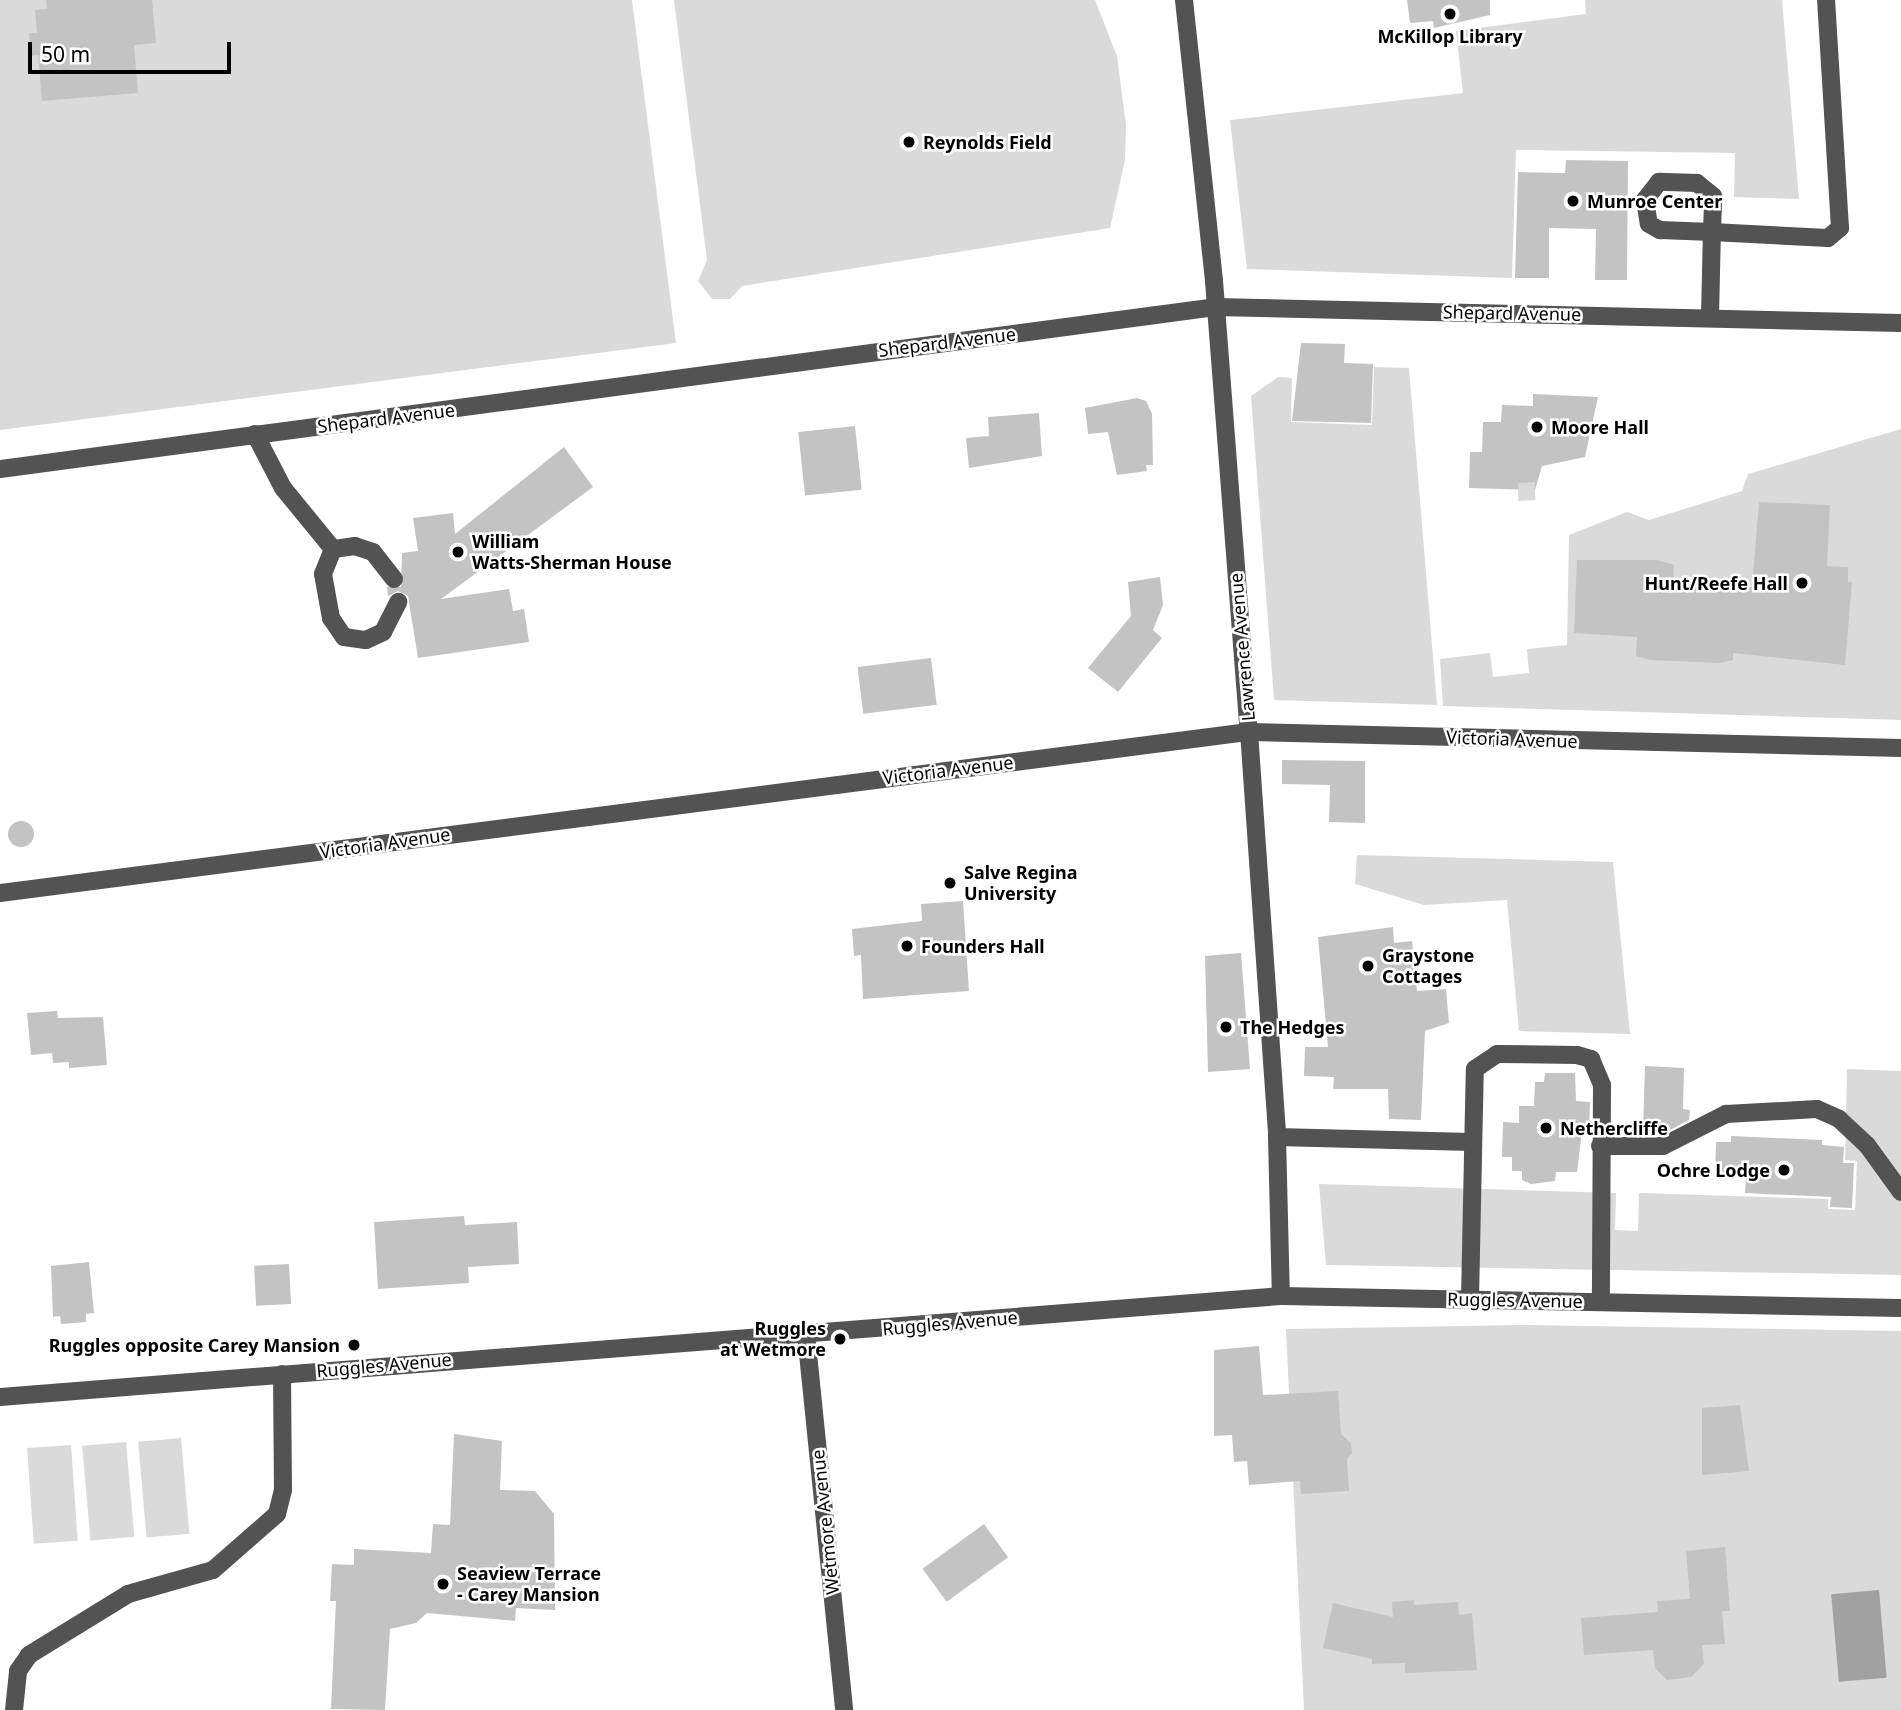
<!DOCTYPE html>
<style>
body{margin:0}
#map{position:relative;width:1901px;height:1710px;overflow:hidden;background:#fff;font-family:"Noto Sans",sans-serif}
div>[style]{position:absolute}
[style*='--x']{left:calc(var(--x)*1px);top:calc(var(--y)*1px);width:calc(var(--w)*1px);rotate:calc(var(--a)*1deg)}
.green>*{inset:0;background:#dadada;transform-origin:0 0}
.water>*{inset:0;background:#a1a1a1;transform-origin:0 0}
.building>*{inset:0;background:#c3c3c3;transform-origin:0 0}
.round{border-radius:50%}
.minor-tunnel>*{height:18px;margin-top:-9px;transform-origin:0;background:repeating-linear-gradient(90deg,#d9d9d9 0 18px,transparent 0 27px)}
.minor>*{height:18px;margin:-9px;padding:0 9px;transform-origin:9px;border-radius:9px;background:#535353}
.dots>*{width:19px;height:19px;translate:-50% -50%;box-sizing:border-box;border:4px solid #fff;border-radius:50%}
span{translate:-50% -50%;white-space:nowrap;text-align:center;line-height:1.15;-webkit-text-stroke:5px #fff;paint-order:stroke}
.poi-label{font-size:18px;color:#000;font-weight:700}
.left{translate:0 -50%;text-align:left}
.right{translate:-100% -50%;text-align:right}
.street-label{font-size:18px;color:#000}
.scale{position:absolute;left:28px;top:42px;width:203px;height:32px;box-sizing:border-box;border:4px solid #000;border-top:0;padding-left:9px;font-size:21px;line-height:24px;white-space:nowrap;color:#000;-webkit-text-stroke:5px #fff;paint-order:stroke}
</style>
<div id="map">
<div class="green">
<div style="clip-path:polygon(0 0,632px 0,676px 343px,0 430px)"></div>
<div style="clip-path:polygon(674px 0,1095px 0,1117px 56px,1126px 125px,1125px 160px,1110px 228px,742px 286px,730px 299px,712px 299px,698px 281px,707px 260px)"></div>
<div style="clip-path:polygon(1585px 0,1782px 0,1799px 199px,1734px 197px,1735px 153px,1516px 150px,1512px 278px,1247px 269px,1230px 120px,1463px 93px,1456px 31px,1586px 14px)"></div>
<div style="clip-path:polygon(1374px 367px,1409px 368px,1437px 705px,1274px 700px,1251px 396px,1278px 377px,1292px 378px,1291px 422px,1372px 425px)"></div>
<div style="clip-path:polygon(1901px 429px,1901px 720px,1443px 706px,1440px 659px,1490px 653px,1493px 677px,1529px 673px,1527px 649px,1567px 645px,1569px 535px,1627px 512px,1649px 520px,1742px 491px,1748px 474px)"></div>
<div style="clip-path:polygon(1357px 855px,1613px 862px,1630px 1034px,1519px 1031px,1507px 900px,1424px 905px,1355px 884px)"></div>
<div style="clip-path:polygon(1847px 1069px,1901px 1071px,1901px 1275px,1326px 1265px,1319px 1184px,1616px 1193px,1615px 1230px,1638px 1231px,1639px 1193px,1828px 1199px,1828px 1209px,1855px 1210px,1857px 1161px,1845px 1160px)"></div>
<div style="clip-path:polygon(1521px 1325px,1901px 1331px,1901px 1710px,1304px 1710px,1286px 1329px)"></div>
<div style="left:181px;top:1438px;width:96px;height:43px;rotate:85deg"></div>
<div style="left:126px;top:1442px;width:95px;height:44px;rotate:85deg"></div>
<div style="left:71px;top:1445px;width:96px;height:44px;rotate:86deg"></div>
</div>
<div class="water">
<div style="left:1879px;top:1590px;width:88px;height:48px;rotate:85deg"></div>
</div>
<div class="building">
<div style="clip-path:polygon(46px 0,152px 0,156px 43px,134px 45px,138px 93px,42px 101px,38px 55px,31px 56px,29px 33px,37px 33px,35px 10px,47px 9px)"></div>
<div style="clip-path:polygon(1407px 0,1490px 0,1490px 15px,1434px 28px,1433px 21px,1410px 23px)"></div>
<div style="clip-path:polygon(1566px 160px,1628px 161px,1627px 280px,1595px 280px,1596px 229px,1549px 228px,1549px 278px,1515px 278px,1518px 172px,1565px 173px)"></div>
<div style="clip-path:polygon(1301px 343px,1345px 344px,1344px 363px,1373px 364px,1371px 423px,1292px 421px)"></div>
<div style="clip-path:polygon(1533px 394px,1598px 397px,1585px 457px,1542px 466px,1535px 490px,1469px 488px,1470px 452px,1482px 452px,1483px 422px,1501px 422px,1502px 405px,1533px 406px)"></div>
<div style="clip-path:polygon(1137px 398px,1146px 401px,1152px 414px,1153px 465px,1146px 465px,1147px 471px,1117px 475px,1108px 432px,1088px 434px,1085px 408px)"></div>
<div style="clip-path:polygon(1039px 413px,1042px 456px,969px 468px,966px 438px,989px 436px,988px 417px)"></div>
<div style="left:855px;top:426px;width:64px;height:57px;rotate:84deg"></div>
<div style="clip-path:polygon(564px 447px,593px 487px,441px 599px,509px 589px,513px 611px,524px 609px,529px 642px,418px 658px,408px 596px,398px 591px,388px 596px,387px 587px,401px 587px,402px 553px,418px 551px,413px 518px,453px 513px,455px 534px)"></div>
<div style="clip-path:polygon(1759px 502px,1830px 505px,1827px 566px,1848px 567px,1848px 582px,1852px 582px,1845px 665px,1733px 653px,1733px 660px,1719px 663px,1651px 660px,1636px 656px,1637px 637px,1574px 633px,1577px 560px,1657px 560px,1674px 565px,1673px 583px,1752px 587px)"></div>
<div style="clip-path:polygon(1160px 577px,1163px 605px,1153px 630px,1162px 638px,1118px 692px,1088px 668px,1131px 616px,1128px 582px)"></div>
<div style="left:931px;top:658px;width:47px;height:74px;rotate:83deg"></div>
<div style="clip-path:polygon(1282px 760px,1365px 761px,1365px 823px,1329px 822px,1330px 785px,1282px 784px)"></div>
<div class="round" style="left:8px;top:821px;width:26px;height:26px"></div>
<div style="clip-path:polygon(963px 901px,969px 991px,863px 999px,861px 955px,854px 956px,852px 929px,922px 921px,921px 904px)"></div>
<div style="clip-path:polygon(1393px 927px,1394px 943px,1412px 941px,1417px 991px,1446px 989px,1449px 1023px,1425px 1031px,1421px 1120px,1389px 1119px,1388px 1089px,1333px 1089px,1334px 1077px,1304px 1076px,1305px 1047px,1328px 1047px,1318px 937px)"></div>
<div style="clip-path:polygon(1241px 953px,1250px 1069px,1208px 1072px,1205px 956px)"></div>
<div style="clip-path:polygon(57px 1011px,58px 1018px,103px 1017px,107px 1065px,69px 1068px,69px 1062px,53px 1063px,52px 1053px,31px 1055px,27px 1013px)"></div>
<div style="clip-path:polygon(1645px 1066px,1684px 1068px,1683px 1109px,1690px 1110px,1689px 1120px,1668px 1131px,1643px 1130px)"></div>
<div style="clip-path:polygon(1545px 1073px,1575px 1073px,1576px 1101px,1590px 1102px,1589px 1132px,1582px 1132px,1577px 1172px,1556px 1172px,1555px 1181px,1531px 1184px,1522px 1180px,1522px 1171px,1512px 1171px,1512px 1157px,1502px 1157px,1503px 1122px,1519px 1123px,1519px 1106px,1534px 1106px,1535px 1082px,1544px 1082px)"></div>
<div style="clip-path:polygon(1731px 1136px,1822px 1140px,1822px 1145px,1844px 1147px,1843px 1163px,1854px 1163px,1852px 1208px,1830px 1207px,1831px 1197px,1745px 1193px,1746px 1177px,1715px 1176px,1716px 1142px,1731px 1142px)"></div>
<div style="clip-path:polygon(464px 1216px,465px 1225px,517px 1222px,519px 1264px,468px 1267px,469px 1283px,378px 1289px,374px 1222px)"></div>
<div style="clip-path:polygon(89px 1262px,94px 1313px,86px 1314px,86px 1322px,61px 1324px,60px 1316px,53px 1317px,51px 1266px)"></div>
<div style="left:289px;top:1264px;width:40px;height:35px;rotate:87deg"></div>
<div style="clip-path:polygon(1259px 1346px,1263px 1395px,1338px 1391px,1341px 1434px,1351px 1443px,1352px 1453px,1347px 1459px,1349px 1491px,1301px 1494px,1300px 1481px,1249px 1485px,1247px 1461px,1234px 1462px,1232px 1435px,1214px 1436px,1214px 1350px)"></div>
<div style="clip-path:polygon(1740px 1405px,1749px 1471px,1702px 1475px,1702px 1408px)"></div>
<div style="clip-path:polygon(454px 1434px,502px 1441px,500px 1490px,535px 1491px,554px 1514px,555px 1610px,516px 1608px,515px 1621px,427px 1613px,416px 1623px,390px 1629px,385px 1710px,331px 1709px,336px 1601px,330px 1601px,332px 1564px,354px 1565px,354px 1549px,431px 1553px,433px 1524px,450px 1525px)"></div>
<div style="left:984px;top:1524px;width:41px;height:76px;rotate:54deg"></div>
<div style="clip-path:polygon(1725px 1547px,1730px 1611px,1722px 1611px,1725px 1644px,1702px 1645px,1704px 1664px,1691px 1677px,1667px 1680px,1655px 1668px,1653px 1650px,1584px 1655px,1581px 1618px,1658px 1612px,1657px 1601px,1690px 1599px,1686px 1551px)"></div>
<div style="clip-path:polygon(1414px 1600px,1414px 1605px,1458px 1602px,1459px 1615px,1472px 1613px,1477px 1670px,1405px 1673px,1405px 1663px,1372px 1664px,1372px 1659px,1323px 1648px,1333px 1603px,1393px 1617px,1392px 1602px)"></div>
</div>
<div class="minor-tunnel">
<div style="--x:1518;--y:492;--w:17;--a:-3"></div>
</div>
<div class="minor">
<div style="--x:1184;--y:0;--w:283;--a:83.9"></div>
<div style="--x:1214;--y:281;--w:452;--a:85.6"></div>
<div style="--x:1249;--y:732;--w:406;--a:86"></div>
<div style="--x:1277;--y:1137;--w:159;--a:88.6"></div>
<div style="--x:1710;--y:317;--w:85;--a:-88.7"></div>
<div style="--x:1712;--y:232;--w:31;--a:-88"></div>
<div style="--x:1713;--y:201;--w:5;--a:-90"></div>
<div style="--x:1713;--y:196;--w:21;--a:-141"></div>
<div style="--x:1697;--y:183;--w:38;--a:-178"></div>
<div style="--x:1659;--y:182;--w:23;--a:128"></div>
<div style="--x:1645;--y:200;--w:24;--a:81"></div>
<div style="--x:1649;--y:224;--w:13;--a:29"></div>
<div style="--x:1660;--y:230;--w:52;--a:2.2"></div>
<div style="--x:1712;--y:232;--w:116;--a:3"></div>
<div style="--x:1828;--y:238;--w:16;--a:-40"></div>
<div style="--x:1840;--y:228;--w:228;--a:-93.5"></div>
<div style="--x:255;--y:434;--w:61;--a:62.6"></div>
<div style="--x:283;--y:488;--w:79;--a:50.7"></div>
<div style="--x:0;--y:469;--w:1226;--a:-7.59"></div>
<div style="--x:1215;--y:307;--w:686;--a:1.34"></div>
<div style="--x:394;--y:579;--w:34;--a:-128"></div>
<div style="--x:373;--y:552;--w:19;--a:-162"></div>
<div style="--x:355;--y:546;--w:22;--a:172"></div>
<div style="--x:333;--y:549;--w:27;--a:112"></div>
<div style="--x:323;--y:574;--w:45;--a:79.7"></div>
<div style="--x:331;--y:618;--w:23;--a:56"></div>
<div style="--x:344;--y:637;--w:22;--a:8"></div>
<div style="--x:366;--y:640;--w:19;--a:-25"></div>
<div style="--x:383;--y:632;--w:34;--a:-63"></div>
<div style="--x:0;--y:893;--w:1259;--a:-7.35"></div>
<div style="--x:1249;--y:732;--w:652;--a:1.41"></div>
<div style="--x:1277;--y:1137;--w:194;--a:1.5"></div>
<div style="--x:1600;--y:1146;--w:63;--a:0"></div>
<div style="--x:1663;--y:1146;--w:71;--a:-26.9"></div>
<div style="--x:1726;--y:1114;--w:91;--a:-3.1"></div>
<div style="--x:1817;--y:1109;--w:24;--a:24"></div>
<div style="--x:1839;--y:1119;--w:38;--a:43"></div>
<div style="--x:1867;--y:1145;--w:58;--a:54.1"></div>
<div style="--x:1470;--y:1299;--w:230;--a:-88.8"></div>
<div style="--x:1475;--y:1069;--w:27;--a:-34"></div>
<div style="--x:1497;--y:1054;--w:80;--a:0.7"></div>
<div style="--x:1577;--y:1055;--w:15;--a:16"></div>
<div style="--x:1591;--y:1059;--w:28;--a:67"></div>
<div style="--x:1602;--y:1085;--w:217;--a:90.3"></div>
<div style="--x:806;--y:1334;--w:378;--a:84.2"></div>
<div style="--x:0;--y:1397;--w:1285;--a:-4.51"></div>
<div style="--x:1281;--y:1296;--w:620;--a:1.11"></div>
<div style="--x:14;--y:1710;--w:39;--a:-84"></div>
<div style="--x:18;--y:1671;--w:19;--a:-55"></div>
<div style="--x:29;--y:1655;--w:116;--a:-31.6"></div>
<div style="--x:128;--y:1594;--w:88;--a:-15.8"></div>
<div style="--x:213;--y:1570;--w:85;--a:-41.2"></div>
<div style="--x:277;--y:1514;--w:25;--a:-76"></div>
<div style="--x:283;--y:1490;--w:116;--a:-90.5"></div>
</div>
<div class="dots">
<div style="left:1450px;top:14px;background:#000"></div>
<div style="left:909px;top:142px;background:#000"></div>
<div style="left:1573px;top:201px;background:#000"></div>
<div style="left:1537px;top:427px;background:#000"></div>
<div style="left:458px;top:552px;background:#000"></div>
<div style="left:1802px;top:583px;background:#000"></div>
<div style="left:950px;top:883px;background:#000"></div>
<div style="left:907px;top:946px;background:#000"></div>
<div style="left:1368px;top:966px;background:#000"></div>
<div style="left:1226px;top:1027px;background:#000"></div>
<div style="left:1546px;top:1128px;background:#000"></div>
<div style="left:1784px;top:1170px;background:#000"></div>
<div style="left:840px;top:1339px;background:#000"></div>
<div style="left:354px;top:1345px;background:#000"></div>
<div style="left:443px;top:1584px;background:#000"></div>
</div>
<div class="poi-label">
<span style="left:1450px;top:36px">McKillop Library</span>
<span class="left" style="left:923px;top:142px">Reynolds Field</span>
<span class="left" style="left:1587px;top:201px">Munroe Center</span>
<span class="left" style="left:1551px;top:427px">Moore Hall</span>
<span class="left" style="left:472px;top:552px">William<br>Watts-Sherman House</span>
<span class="right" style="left:1788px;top:583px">Hunt/Reefe Hall</span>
<span class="left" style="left:964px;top:883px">Salve Regina<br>University</span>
<span class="left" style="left:921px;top:946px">Founders Hall</span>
<span class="left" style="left:1382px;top:966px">Graystone<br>Cottages</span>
<span class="left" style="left:1240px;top:1027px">The Hedges</span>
<span class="left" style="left:1560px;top:1128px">Nethercliffe</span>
<span class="right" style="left:1770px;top:1170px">Ochre Lodge</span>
<span class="right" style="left:826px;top:1339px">Ruggles<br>at Wetmore</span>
<span class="right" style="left:340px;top:1345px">Ruggles opposite Carey Mansion</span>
<span class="left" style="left:457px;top:1584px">Seaview Terrace<br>- Carey Mansion</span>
</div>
<div class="street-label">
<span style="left:1512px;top:313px;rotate:1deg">Shepard Avenue</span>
<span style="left:947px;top:342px;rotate:-7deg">Shepard Avenue</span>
<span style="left:386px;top:418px;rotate:-7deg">Shepard Avenue</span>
<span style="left:1242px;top:647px;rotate:-95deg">Lawrence Avenue</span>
<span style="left:1512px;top:739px;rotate:2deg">Victoria Avenue</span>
<span style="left:948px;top:770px;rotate:-7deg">Victoria Avenue</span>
<span style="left:385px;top:843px;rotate:-8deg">Victoria Avenue</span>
<span style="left:1515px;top:1300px;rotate:1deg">Ruggles Avenue</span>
<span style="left:950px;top:1323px;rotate:-5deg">Ruggles Avenue</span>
<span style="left:384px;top:1365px;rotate:-5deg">Ruggles Avenue</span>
<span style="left:825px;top:1522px;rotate:-96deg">Wetmore Avenue</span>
</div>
<div class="scale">50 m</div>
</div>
